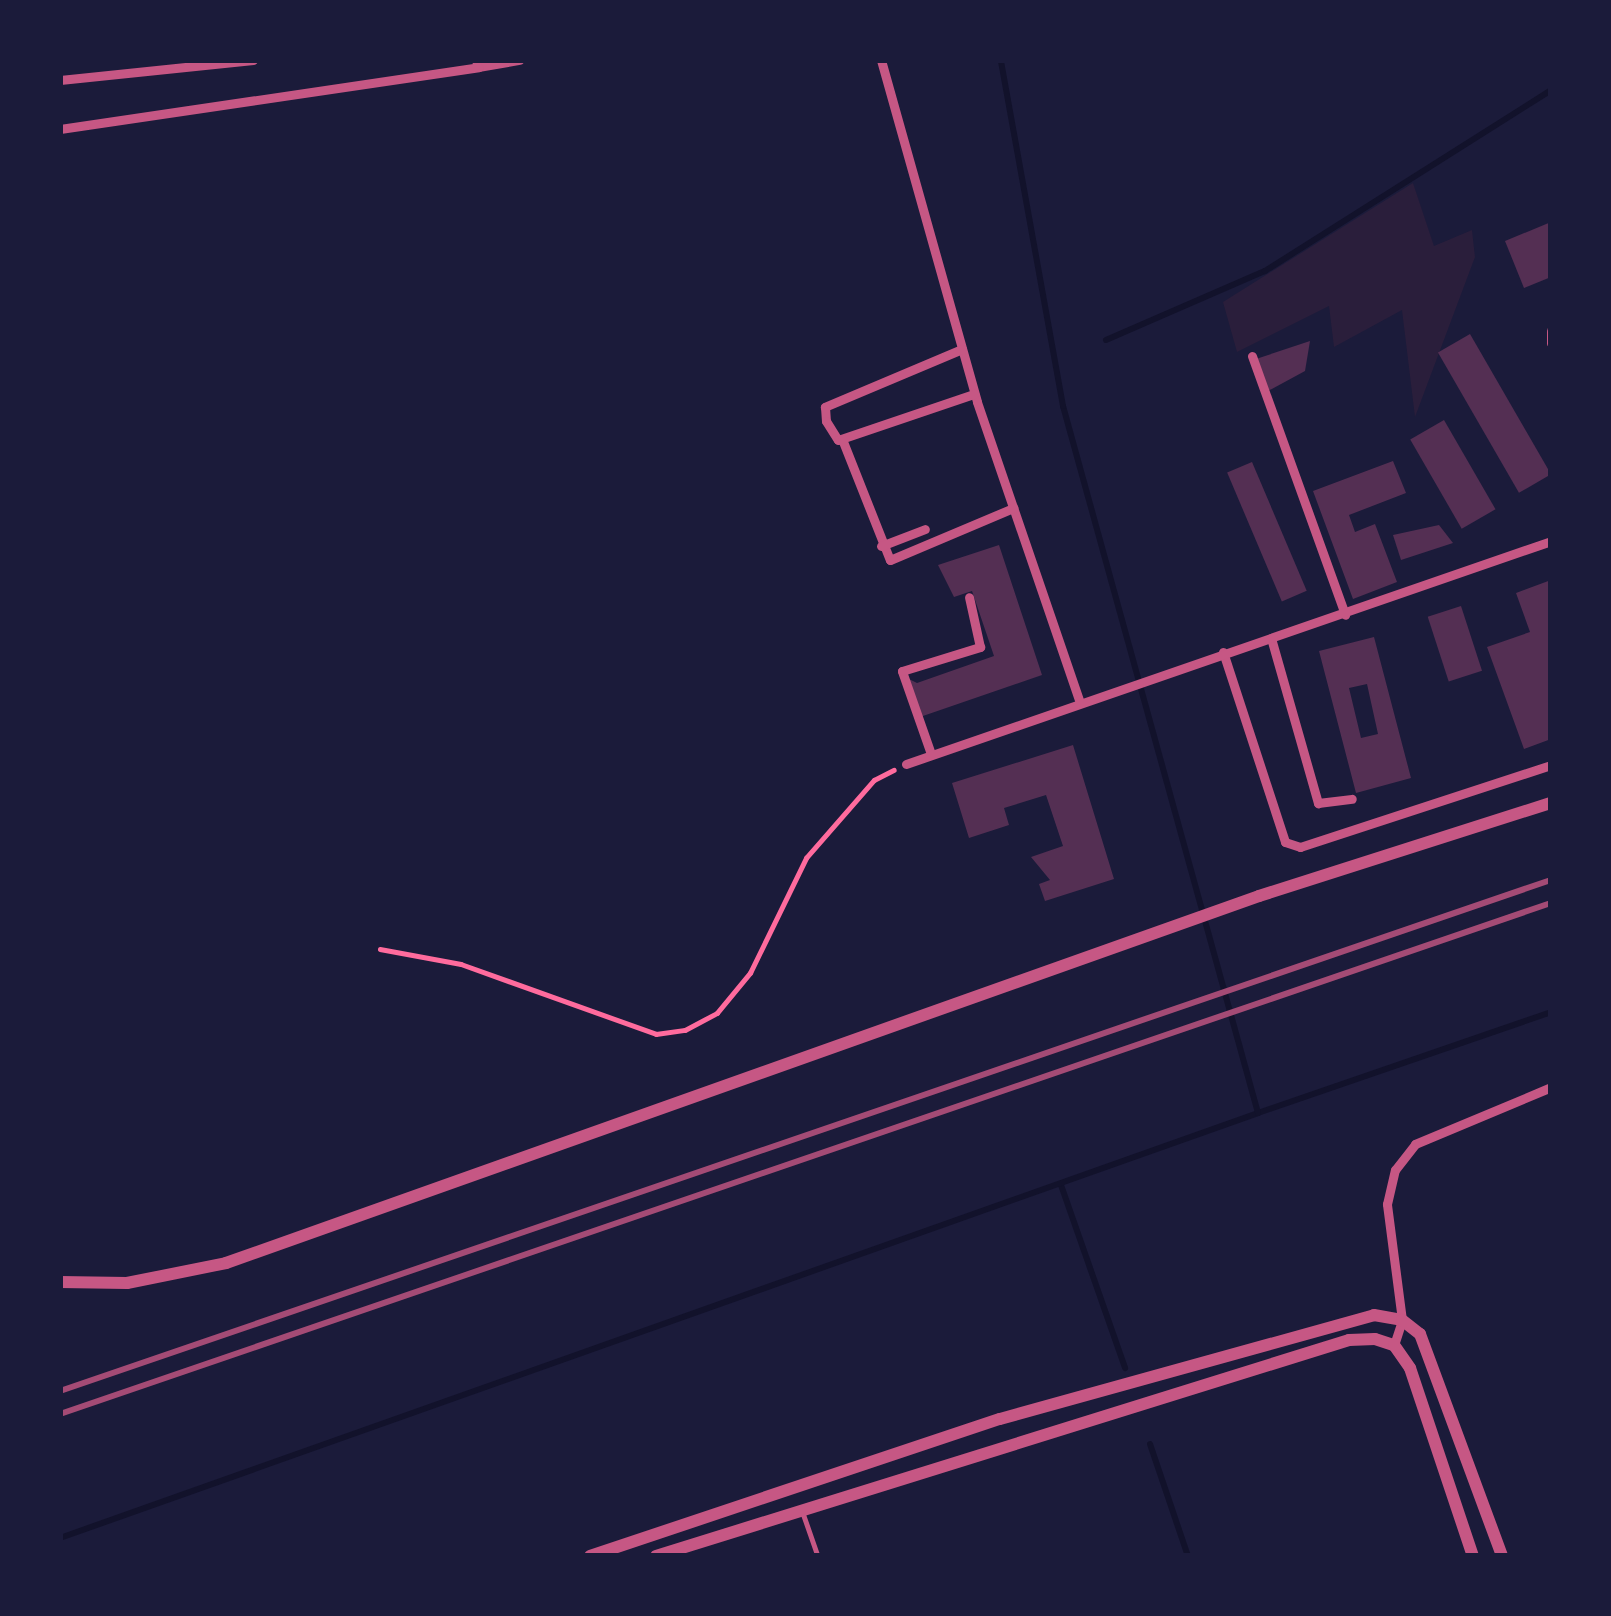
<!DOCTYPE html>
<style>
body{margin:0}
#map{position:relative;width:1611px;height:1616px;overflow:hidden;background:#1b1b3a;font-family:"Archivo Narrow",sans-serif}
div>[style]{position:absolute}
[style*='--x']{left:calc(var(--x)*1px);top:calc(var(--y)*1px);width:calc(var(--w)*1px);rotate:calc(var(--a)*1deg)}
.green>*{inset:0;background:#2a1e3b}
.stream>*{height:6px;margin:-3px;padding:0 3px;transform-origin:3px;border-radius:3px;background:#12122b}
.building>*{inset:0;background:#542f53;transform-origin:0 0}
.path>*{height:4.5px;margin:-2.25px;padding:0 2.25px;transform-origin:2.25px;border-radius:2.25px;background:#ff6b9d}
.service>*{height:4.5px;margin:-2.25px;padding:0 2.25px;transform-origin:2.25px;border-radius:2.25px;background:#c65784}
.minor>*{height:9px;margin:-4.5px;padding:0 4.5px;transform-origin:4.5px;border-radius:4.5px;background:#c65784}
.tertiary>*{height:12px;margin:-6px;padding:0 6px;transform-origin:6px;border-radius:6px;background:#c65784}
.rail>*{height:6px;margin:-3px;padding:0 3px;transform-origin:3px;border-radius:3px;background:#a44b75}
span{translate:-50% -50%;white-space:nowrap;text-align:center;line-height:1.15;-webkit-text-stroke:9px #1b1b3a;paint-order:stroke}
.frame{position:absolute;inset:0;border:63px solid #1b1b3a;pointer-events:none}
</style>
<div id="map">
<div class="green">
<div style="clip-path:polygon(1413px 183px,1434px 246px,1472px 230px,1475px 257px,1415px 417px,1402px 310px,1334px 347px,1329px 306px,1237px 352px,1223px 302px)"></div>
</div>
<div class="stream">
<div style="--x:1106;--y:340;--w:173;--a:-23.5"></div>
<div style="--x:1265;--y:271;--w:338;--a:-32.3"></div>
<div style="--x:1258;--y:1113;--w:310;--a:-19"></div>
<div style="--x:1061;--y:1185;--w:194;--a:70.7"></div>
<div style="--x:1150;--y:1444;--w:118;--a:71.3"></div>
<div style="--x:60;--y:1538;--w:1271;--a:-19.53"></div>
<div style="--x:1258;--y:1113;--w:733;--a:-105.42"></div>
<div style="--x:1063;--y:406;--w:352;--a:-100.2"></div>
</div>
<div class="building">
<div style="clip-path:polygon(1551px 222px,1551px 277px,1524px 288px,1505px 241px)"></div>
<div style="left:1470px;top:334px;width:162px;height:37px;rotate:60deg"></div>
<div style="clip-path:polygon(1310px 341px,1305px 371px,1268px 391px,1256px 359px)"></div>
<div style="left:1444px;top:420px;width:103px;height:39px;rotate:60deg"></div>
<div style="clip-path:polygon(1393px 461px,1406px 493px,1349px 515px,1355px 532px,1375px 524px,1397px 582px,1353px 599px,1313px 491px)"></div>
<div style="left:1252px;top:462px;width:140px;height:27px;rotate:67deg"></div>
<div style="clip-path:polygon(1439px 525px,1453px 543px,1401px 560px,1393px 535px)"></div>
<div style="clip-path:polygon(999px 545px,1042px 675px,920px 717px,907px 678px,917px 683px,994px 656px,972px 591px,954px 597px,938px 565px)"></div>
<div style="clip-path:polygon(1551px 580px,1551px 739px,1524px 749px,1487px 647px,1530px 632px,1516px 593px)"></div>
<div style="left:1461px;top:606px;width:68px;height:35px;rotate:72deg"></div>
<div style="clip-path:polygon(evenodd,1374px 637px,1411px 778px,1356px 793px,1319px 651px,1374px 637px,1367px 684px,1378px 734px,1361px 738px,1349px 688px,1367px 684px)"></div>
<div style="clip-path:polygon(1073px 745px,1114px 879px,1045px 901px,1039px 884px,1050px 880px,1031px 857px,1063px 846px,1046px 795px,1004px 808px,1009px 825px,969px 838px,952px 783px)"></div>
</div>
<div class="path">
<div style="--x:380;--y:949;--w:82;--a:10.5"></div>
<div style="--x:461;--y:964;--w:207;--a:19.7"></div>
<div style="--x:656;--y:1034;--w:29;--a:-8"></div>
<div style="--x:685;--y:1030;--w:36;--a:-28"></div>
<div style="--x:717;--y:1013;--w:52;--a:-50.5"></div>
<div style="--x:750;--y:973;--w:128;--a:-64"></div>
<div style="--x:806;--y:858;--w:103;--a:-48.9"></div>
<div style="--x:874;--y:780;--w:22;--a:-27"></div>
</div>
<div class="service">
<div style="--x:803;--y:1513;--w:46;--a:70.8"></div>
</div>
<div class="minor">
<div style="--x:476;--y:60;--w:7;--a:74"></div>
<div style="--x:478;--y:67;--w:42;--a:-9.7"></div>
<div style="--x:881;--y:60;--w:355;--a:74.3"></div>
<div style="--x:977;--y:402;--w:315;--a:71.1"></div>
<div style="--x:60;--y:80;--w:194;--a:-5.9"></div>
<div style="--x:60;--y:129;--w:423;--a:-8.4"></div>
<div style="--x:1551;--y:331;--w:12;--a:90"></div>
<div style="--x:962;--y:349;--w:149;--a:157.1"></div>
<div style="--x:825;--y:407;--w:14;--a:86"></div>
<div style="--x:826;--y:421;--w:22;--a:58"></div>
<div style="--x:838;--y:440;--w:144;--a:-18.7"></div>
<div style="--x:1252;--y:356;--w:275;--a:70.2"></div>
<div style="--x:842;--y:439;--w:130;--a:68.4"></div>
<div style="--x:890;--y:560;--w:134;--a:-22.9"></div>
<div style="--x:881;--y:546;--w:47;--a:-21.1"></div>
<div style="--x:1271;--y:638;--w:172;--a:74.1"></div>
<div style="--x:1318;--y:803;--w:34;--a:-7"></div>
<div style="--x:1223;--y:652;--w:200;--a:71.9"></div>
<div style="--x:1285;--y:842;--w:16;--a:18"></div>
<div style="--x:1300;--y:847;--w:264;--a:-18.1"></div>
<div style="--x:931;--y:754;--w:88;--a:-109.3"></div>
<div style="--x:902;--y:671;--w:82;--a:-17.1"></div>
<div style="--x:980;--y:647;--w:51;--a:-102.4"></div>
<div style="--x:906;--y:764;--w:682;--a:-19.07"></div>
<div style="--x:1394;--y:1345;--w:26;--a:-72"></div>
<div style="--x:1402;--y:1320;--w:117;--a:-97.4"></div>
<div style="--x:1387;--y:1204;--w:35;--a:-77"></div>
<div style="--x:1395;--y:1170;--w:33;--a:-52"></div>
<div style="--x:1415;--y:1144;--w:147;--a:-22.7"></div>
</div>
<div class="tertiary">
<div style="--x:60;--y:1282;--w:67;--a:0.9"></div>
<div style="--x:127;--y:1283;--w:101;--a:-11.4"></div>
<div style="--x:226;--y:1263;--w:1096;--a:-19.56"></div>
<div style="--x:1259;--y:896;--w:306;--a:-17.7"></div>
<div style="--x:590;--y:1556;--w:432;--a:-18.5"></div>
<div style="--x:1000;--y:1419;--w:388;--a:-15.5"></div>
<div style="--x:1374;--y:1315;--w:28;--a:10"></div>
<div style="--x:1402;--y:1320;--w:23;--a:38"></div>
<div style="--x:1420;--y:1334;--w:237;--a:69.7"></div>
<div style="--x:656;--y:1556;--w:726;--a:-17.31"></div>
<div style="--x:1349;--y:1340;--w:26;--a:-2"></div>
<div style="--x:1375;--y:1339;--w:20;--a:18"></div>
<div style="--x:1394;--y:1345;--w:28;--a:55"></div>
<div style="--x:1410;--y:1368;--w:198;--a:71.5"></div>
</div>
<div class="rail">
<div style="--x:60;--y:1391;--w:1576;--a:-18.92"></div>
<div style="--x:60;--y:1414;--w:1576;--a:-18.92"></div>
</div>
<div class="frame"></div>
</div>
